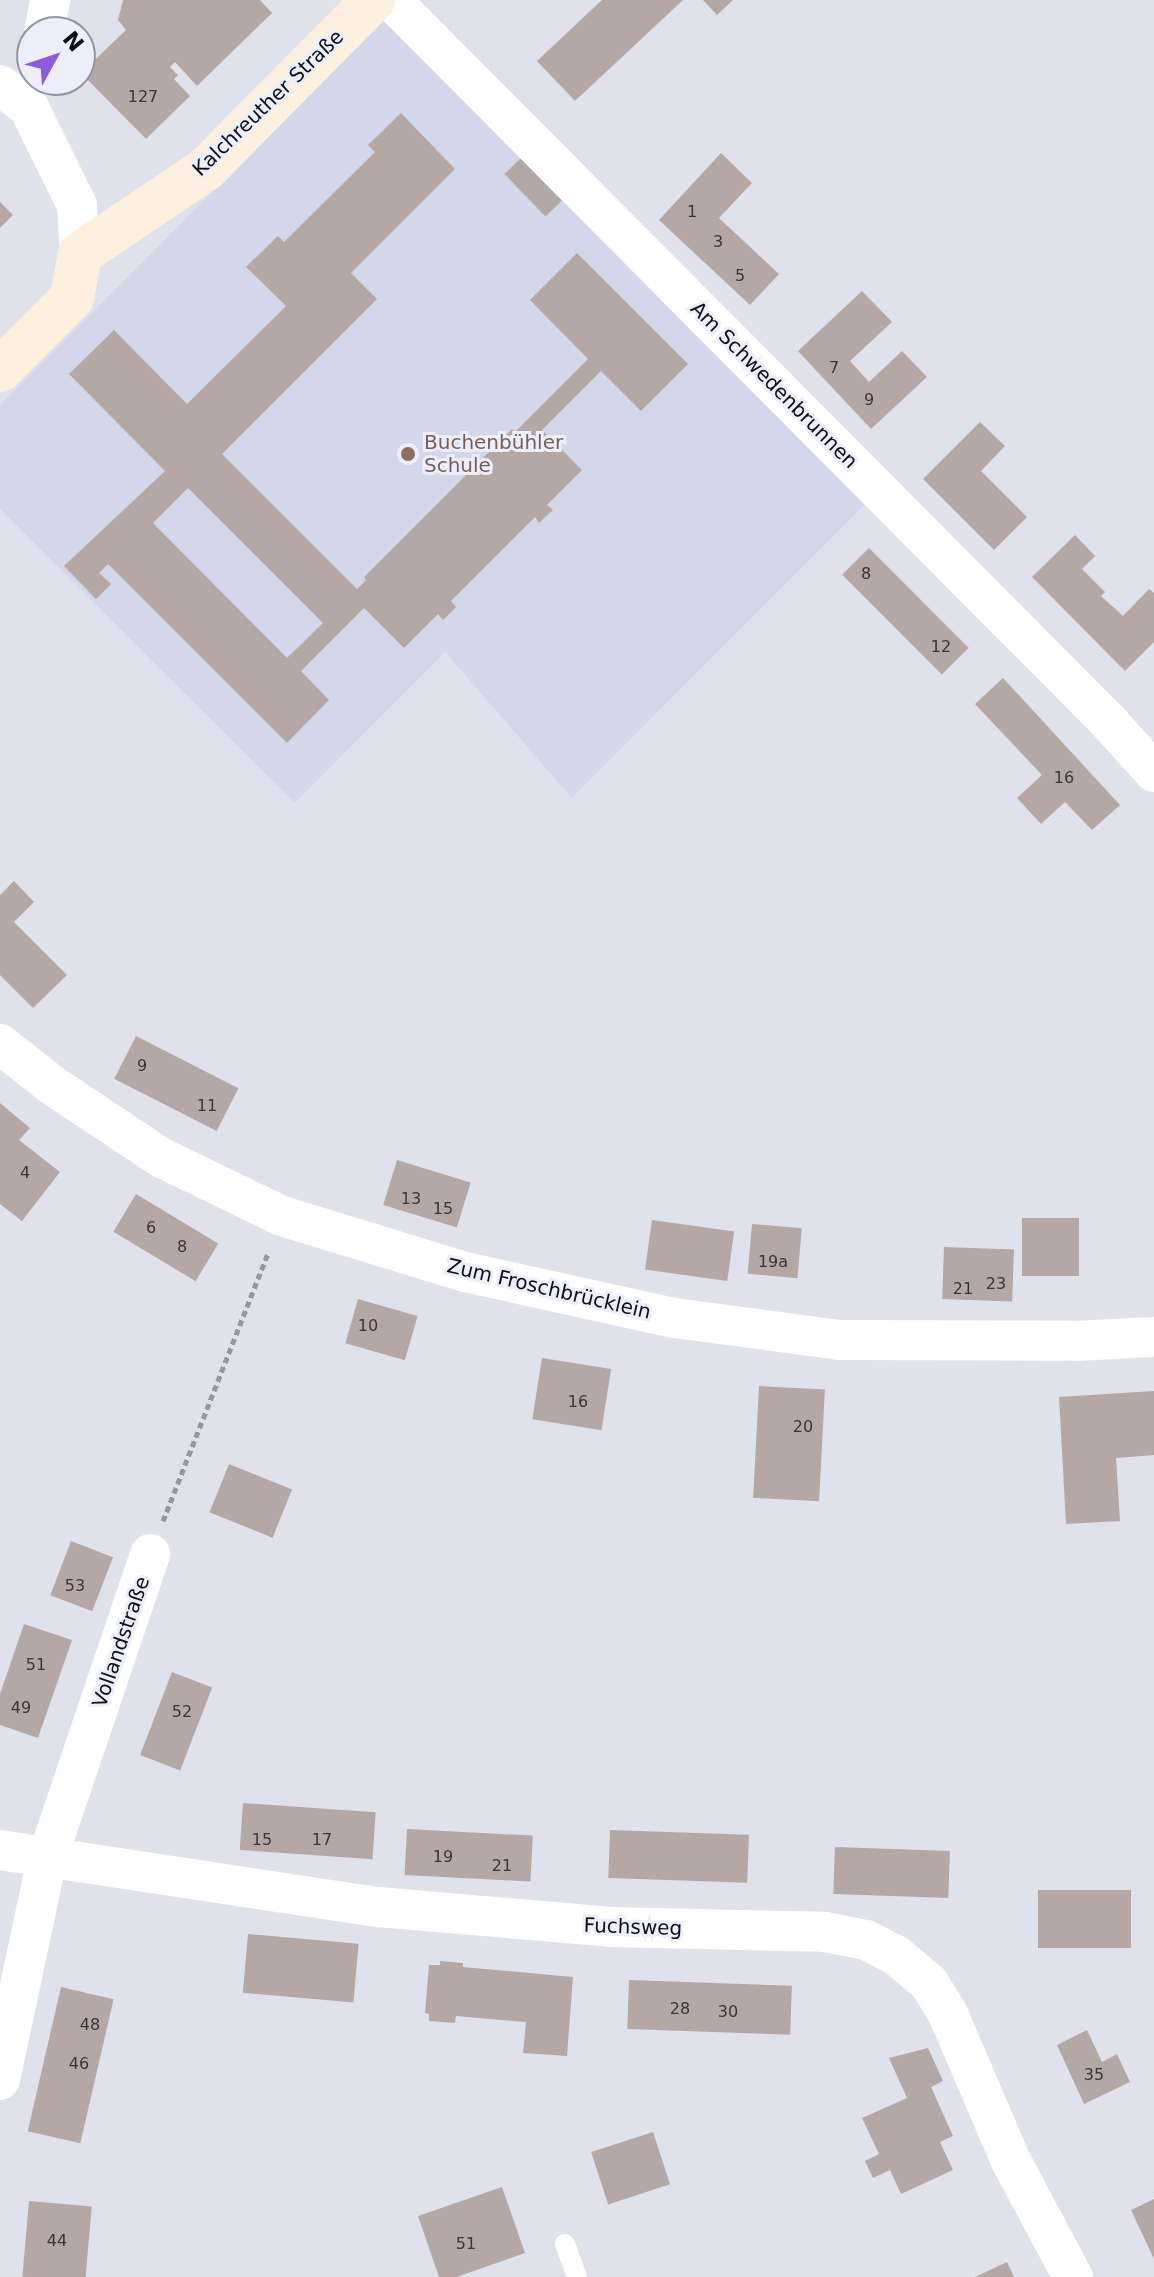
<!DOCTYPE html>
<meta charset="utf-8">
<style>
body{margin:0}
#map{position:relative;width:1154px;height:2277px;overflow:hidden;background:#dfe1ed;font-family:"DejaVu Sans",sans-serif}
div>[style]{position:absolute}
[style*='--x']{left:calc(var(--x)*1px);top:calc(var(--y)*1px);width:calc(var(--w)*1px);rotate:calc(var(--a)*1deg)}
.built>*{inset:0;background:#d3d7ea}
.building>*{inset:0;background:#b5a8a4;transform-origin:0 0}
.path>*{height:5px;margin-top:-2.5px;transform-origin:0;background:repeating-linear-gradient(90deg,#9597a0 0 6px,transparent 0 10px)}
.lane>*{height:20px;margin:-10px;padding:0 10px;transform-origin:10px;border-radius:10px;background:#fff}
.street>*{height:40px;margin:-20px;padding:0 20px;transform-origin:20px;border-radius:20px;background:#fff}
.secondary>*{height:44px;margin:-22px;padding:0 22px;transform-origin:22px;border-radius:22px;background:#fdf0df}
.dots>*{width:22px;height:22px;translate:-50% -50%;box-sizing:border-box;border:4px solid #eceefb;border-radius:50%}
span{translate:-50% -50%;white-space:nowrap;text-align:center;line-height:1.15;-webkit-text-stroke:6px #eceefb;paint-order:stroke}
.number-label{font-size:16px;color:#383537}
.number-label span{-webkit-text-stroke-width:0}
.street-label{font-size:20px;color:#0e0f13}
.education-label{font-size:20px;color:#785e54}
.left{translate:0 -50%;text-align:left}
.north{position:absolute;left:16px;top:16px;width:80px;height:80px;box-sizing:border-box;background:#eceefb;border:2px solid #93959e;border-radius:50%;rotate:50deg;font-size:22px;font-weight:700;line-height:32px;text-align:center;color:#0e0f13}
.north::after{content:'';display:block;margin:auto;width:28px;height:36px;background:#8e5cd6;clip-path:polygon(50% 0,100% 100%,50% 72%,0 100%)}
</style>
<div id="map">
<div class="built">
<div style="clip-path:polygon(385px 19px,865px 504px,572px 798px,445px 652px,295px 803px,0 509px,0 405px)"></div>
</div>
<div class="building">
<div style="clip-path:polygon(123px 0,260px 0,272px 13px,197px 86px,175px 62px,170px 67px,178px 75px,174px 79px,190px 96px,146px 139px,81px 73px,126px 30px,118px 20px)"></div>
<div style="clip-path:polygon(602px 0,683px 0,575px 101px,537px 61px)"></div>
<div style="clip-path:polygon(703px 0,733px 0,717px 15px)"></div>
<div style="clip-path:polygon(evenodd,401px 113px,455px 169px,351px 273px,377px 299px,222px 454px,357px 589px,366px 580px,364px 577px,512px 429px,515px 432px,588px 359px,530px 300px,577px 253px,688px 364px,641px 411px,601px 371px,542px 430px,582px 470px,547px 505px,553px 510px,539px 523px,535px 517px,451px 601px,456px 607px,443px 620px,438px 614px,404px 648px,364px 608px,301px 671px,329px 700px,287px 743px,108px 564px,99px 573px,111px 584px,96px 599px,64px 566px,165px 471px,69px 374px,114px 330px,187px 404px,286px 306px,246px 267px,278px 236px,284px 242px,375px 152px,368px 145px,401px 113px,188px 488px,323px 623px,287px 658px,153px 523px,188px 488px)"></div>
<div style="clip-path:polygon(721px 153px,752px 183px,719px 218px,779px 274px,750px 305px,659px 220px)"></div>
<div style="left:521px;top:158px;width:59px;height:23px;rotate:46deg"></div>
<div style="clip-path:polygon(0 202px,13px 215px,0 228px)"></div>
<div style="clip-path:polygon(862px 291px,892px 322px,850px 361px,869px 382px,902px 351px,927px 377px,871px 429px,798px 351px)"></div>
<div style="clip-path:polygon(980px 422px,1005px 446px,981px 471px,1027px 517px,994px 550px,923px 479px)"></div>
<div style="clip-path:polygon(1075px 535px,1095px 556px,1082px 569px,1105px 592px,1101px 596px,1123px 616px,1149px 589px,1154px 593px,1154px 642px,1125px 671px,1032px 577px)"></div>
<div style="left:869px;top:548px;width:141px;height:38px;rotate:45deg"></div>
<div style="clip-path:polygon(1003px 678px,1120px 805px,1092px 830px,1065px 802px,1041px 824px,1017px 798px,1042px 775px,975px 704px)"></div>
<div style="clip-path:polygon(14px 881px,34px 902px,14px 922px,67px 975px,33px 1008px,0 975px,0 895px)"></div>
<div style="left:136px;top:1036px;width:115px;height:48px;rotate:27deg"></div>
<div style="clip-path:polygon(0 1103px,30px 1128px,19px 1140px,60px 1172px,22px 1221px,0 1204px)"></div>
<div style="left:397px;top:1160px;width:77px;height:47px;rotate:17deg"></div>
<div style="left:136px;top:1194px;width:96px;height:44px;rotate:31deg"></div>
<div style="left:1022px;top:1218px;width:57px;height:58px"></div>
<div style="left:652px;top:1220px;width:83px;height:50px;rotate:8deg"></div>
<div style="left:752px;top:1224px;width:50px;height:50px;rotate:5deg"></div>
<div style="left:944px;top:1247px;width:70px;height:52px;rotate:2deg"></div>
<div style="left:358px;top:1299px;width:62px;height:46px;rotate:16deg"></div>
<div style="left:542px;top:1358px;width:70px;height:62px;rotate:9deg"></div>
<div style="left:759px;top:1386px;width:66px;height:112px;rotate:3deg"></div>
<div style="clip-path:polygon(1154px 1391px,1154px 1455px,1116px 1458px,1120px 1521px,1066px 1524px,1059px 1397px)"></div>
<div style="left:229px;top:1464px;width:68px;height:52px;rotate:22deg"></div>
<div style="left:71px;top:1541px;width:45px;height:58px;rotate:21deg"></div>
<div style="clip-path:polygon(24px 1624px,72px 1640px,38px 1738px,0 1725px,0 1694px)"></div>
<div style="left:172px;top:1672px;width:43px;height:89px;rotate:21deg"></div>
<div style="left:243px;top:1803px;width:133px;height:47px;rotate:4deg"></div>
<div style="left:407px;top:1829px;width:126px;height:46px;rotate:3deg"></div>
<div style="left:610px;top:1830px;width:139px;height:48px;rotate:2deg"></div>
<div style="left:835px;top:1847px;width:115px;height:47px;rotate:2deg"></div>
<div style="left:1038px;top:1890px;width:93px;height:58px"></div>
<div style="left:248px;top:1934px;width:111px;height:59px;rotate:5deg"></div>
<div style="clip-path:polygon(440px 1961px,463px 1963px,463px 1967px,573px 1977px,567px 2056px,523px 2053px,526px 2022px,456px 2016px,455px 2023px,429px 2021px,429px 2014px,425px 2013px,429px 1965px,440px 1965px)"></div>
<div style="left:629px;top:1980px;width:163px;height:49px;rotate:2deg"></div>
<div style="left:61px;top:1987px;width:54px;height:148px;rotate:13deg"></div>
<div style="clip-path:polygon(1087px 2030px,1102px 2062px,1117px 2054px,1130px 2082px,1084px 2104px,1057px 2045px)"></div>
<div style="clip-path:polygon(928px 2048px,943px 2081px,931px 2087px,953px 2136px,940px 2142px,953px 2170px,901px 2194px,890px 2170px,873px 2178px,865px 2161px,879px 2154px,862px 2118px,907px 2098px,889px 2058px)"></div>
<div style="left:653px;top:2132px;width:55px;height:65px;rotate:72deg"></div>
<div style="clip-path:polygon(502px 2187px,525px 2253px,457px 2277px,439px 2277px,418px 2216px)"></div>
<div style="clip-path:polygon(1154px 2199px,1154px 2259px,1131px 2210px)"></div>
<div style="left:29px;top:2201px;width:63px;height:76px;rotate:5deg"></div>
<div style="clip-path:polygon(1007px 2262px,1014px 2277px,975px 2277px)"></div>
</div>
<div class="path">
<div style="--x:163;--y:1521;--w:290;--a:-68.6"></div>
</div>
<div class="lane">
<div style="--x:565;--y:2244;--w:35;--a:70"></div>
</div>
<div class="street">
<div style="--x:391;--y:0;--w:1015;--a:45.16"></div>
<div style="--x:1107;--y:720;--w:70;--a:47.9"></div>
<div style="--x:44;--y:32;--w:33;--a:-79"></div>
<div style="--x:0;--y:85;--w:37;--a:38"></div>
<div style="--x:29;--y:108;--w:108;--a:63.7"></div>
<div style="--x:77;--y:205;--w:49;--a:86.5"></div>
<div style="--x:0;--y:1044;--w:66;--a:38.3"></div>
<div style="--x:52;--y:1085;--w:132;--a:33.6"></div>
<div style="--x:162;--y:1158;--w:133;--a:25.8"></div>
<div style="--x:282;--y:1216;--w:191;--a:17"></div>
<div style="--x:465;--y:1272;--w:215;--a:12.4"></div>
<div style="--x:675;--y:1318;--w:166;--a:7.6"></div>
<div style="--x:840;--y:1340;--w:235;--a:0.2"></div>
<div style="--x:1075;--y:1341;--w:79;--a:-2.9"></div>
<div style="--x:0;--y:1850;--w:383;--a:8.6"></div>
<div style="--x:379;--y:1907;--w:233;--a:4.9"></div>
<div style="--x:611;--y:1927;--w:214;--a:1.3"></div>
<div style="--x:825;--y:1932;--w:42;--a:11"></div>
<div style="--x:866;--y:1940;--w:35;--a:27"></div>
<div style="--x:897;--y:1956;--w:42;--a:40.2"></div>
<div style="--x:929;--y:1983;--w:36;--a:58"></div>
<div style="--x:948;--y:2014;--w:160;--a:66.8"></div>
<div style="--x:1011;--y:2161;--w:132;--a:61.9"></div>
<div style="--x:0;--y:2080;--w:226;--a:-78"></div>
<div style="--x:47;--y:1859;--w:322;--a:-71.3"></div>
</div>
<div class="secondary">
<div style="--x:0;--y:370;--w:102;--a:-45"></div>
<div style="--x:72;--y:298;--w:45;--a:-79.7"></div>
<div style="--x:80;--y:254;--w:152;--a:-34"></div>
<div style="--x:206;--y:169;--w:238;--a:-45.3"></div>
</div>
<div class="dots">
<div style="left:408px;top:454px;background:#8d6e63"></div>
</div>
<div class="number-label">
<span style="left:143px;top:97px">127</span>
<span style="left:692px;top:212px">1</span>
<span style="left:718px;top:242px">3</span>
<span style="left:740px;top:276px">5</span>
<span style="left:834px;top:368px">7</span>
<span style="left:869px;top:400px">9</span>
<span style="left:866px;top:574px">8</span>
<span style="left:941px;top:647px">12</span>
<span style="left:1064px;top:778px">16</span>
<span style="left:142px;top:1066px">9</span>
<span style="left:207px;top:1106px">11</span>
<span style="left:25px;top:1173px">4</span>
<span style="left:411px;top:1199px">13</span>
<span style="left:443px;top:1209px">15</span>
<span style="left:151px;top:1228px">6</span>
<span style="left:182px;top:1247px">8</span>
<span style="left:773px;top:1262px">19a</span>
<span style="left:996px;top:1284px">23</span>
<span style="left:963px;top:1289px">21</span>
<span style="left:368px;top:1326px">10</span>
<span style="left:578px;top:1402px">16</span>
<span style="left:803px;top:1427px">20</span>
<span style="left:75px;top:1586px">53</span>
<span style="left:36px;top:1665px">51</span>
<span style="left:21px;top:1708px">49</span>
<span style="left:182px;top:1712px">52</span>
<span style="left:262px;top:1840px">15</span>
<span style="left:322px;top:1840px">17</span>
<span style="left:443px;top:1857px">19</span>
<span style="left:502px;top:1866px">21</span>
<span style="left:680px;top:2009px">28</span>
<span style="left:728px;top:2012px">30</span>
<span style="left:90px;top:2025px">48</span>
<span style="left:79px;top:2064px">46</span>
<span style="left:1094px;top:2075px">35</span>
<span style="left:57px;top:2241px">44</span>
<span style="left:466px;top:2244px">51</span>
</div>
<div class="street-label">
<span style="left:268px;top:103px;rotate:-44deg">Kalchreuther Straße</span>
<span style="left:774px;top:385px;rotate:45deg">Am Schwedenbrunnen</span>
<span style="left:549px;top:1289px;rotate:13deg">Zum Froschbrücklein</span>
<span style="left:121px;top:1642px;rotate:-71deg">Vollandstraße</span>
<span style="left:633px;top:1927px;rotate:2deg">Fuchsweg</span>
</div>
<div class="education-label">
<span class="left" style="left:424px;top:454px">Buchenbühler<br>Schule</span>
</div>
<div class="north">N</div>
</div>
